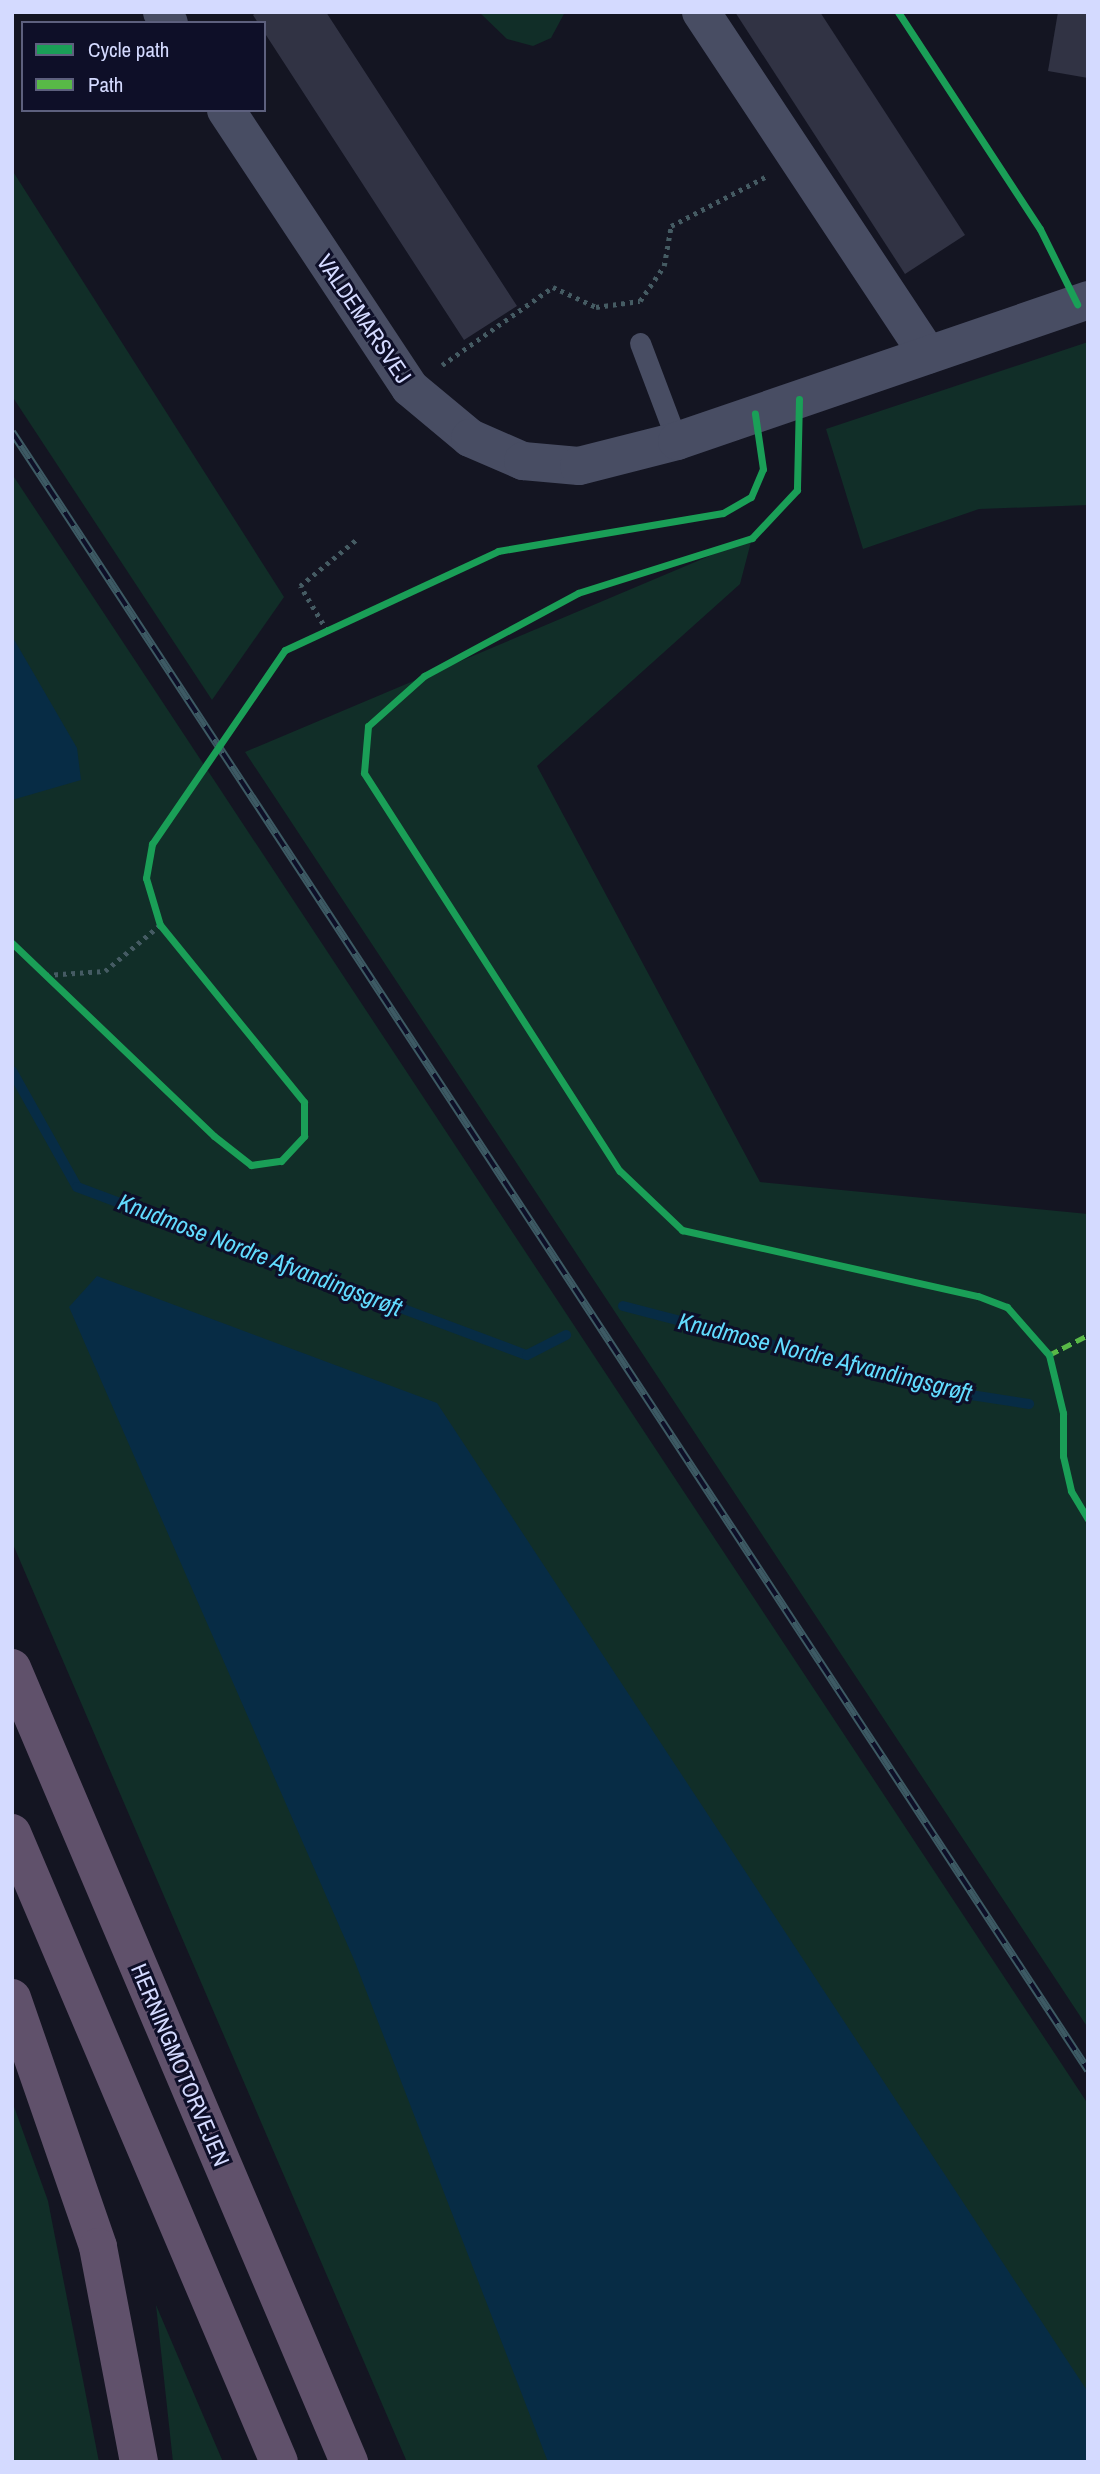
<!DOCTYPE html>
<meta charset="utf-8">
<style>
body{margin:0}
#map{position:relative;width:1100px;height:2474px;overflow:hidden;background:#141522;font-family:"Archivo Narrow",sans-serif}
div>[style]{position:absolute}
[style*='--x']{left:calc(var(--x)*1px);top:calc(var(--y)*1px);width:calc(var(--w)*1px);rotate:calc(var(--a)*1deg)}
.green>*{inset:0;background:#112e28}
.water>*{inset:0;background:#072c45}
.stream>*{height:10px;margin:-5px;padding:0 5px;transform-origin:5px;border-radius:5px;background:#072c45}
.building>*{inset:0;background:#313344}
.path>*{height:4.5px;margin-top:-2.25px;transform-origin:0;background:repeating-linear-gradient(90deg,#455b63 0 3.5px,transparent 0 8.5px)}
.lane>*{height:21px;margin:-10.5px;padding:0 10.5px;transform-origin:10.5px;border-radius:10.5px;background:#484d63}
.street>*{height:38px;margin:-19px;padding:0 19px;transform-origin:19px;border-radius:19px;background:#484d63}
.highway>*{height:38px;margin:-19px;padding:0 19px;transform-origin:19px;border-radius:19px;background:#60516b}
.rail>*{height:8px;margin-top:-4px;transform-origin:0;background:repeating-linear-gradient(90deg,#0e0f28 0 16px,#3d5a64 0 32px);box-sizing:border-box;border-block:2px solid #3d5a64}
.quiet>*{height:5px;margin-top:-2.5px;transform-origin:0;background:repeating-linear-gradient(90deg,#58b947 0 10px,transparent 0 15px)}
.cycleway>*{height:7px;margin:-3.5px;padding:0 3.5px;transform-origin:3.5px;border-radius:3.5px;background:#1a9f57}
span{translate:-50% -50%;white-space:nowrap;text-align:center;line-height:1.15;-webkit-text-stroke:6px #0e0f28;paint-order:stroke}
.street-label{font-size:23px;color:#d4daff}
.water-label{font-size:24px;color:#62dcff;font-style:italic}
.frame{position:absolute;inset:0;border:14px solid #d4daff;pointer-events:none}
.legend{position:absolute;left:21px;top:21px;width:245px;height:91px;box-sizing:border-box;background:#0e0f28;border:2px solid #5d607e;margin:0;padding:9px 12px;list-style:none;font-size:21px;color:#d4daff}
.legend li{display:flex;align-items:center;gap:14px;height:35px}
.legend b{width:35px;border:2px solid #5d607e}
</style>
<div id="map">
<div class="green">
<div style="clip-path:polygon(479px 12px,565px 12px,551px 38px,533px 46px,507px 39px)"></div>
<div style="clip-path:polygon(12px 170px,284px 597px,212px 700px,12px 396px)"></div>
<div style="clip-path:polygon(1088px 342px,1088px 505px,979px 509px,863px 549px,826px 429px)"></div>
<div style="clip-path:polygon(12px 474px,1088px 2104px,1088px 2462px,407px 2462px,12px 1542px)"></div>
<div style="clip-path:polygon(752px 538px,740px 584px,537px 766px,760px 1182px,1088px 1214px,1088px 2028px,245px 752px)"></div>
<div style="clip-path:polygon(12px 2101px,48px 2201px,99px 2462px,12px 2462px)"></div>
<div style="clip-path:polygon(156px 2305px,223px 2462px,173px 2462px)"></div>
</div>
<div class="water">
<div style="clip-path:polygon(12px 636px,77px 748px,81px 780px,12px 800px)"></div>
<div style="clip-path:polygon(97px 1276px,437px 1403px,1088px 2392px,1088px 2462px,548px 2462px,355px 1962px,69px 1307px)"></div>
</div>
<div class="stream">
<div style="--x:12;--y:1071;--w:133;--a:60.7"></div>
<div style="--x:77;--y:1187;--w:480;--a:20.5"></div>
<div style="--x:527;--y:1355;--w:44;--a:-27.1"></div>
<div style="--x:623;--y:1306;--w:346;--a:14.6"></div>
<div style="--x:958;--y:1393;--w:72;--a:8.8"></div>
</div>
<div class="building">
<div style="clip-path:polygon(257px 12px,326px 12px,517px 306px,464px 340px,264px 32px,264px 23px,258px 23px,253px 15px)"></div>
<div style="clip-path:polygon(735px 12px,820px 12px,965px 235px,905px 274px)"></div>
<div style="clip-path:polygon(1058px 12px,1088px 12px,1088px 78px,1048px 71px)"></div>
</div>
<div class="path">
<div style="--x:442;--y:365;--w:136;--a:-35.1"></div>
<div style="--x:553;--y:287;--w:47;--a:24.9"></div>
<div style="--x:596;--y:307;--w:44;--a:-7.8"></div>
<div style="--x:640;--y:301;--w:42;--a:-55.6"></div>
<div style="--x:664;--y:266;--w:41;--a:-80.1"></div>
<div style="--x:671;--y:226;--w:106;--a:-27.5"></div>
<div style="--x:327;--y:631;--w:52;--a:-121"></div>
<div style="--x:300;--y:586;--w:74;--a:-39.5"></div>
<div style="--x:46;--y:975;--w:59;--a:-3.9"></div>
<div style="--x:105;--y:971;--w:72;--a:-39.9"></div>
</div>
<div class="lane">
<div style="--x:640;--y:343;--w:105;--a:69.3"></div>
</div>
<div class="street">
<div style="--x:162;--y:12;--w:13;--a:58"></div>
<div style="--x:701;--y:12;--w:411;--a:56.5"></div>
<div style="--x:226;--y:110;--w:333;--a:56.5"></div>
<div style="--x:410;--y:388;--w:78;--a:39.8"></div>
<div style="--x:470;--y:438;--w:58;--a:23.5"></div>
<div style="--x:523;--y:461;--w:56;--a:5.1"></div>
<div style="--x:579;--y:466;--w:101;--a:-14.3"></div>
<div style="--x:677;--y:441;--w:435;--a:-18.9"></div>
</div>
<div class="highway">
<div style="--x:12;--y:1668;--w:863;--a:67"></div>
<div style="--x:12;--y:1833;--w:683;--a:67"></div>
<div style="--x:12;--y:1998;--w:263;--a:70.9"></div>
<div style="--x:98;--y:2247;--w:219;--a:79.2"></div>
</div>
<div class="rail">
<div style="--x:12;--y:432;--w:1960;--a:56.7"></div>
</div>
<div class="quiet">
<div style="--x:1049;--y:1355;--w:44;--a:-27.1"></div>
</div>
<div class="cycleway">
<div style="--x:898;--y:12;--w:259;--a:56.8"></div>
<div style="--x:1040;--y:229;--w:84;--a:63.7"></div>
<div style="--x:799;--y:399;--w:91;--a:91.3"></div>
<div style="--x:797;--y:490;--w:66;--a:133.2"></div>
<div style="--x:752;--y:538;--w:182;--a:162.5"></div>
<div style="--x:578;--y:593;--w:175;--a:151.7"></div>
<div style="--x:424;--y:676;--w:75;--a:138.2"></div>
<div style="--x:368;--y:726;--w:47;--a:94.9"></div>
<div style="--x:364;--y:773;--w:473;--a:57.3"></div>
<div style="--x:620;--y:1171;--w:86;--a:43.6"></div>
<div style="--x:682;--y:1230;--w:303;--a:12.6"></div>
<div style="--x:978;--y:1296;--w:31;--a:21"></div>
<div style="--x:1007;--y:1307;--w:64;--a:48.8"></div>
<div style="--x:1049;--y:1355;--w:60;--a:76.4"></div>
<div style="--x:1063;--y:1413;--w:43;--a:90"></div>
<div style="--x:1063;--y:1456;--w:36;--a:77"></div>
<div style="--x:1071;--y:1491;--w:33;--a:59"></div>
<div style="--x:12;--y:943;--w:279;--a:43.7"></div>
<div style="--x:214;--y:1136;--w:47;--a:38.1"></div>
<div style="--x:251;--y:1165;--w:30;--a:-8"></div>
<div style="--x:281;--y:1161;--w:34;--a:-47"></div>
<div style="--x:304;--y:1136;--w:34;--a:-90"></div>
<div style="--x:304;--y:1102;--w:228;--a:-129.1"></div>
<div style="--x:160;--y:925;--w:49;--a:-106.6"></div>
<div style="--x:146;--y:878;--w:35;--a:-80"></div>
<div style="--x:152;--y:844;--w:235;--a:-55.6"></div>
<div style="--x:285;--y:650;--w:235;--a:-24.9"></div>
<div style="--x:498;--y:551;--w:228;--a:-9.6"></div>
<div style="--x:723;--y:513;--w:32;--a:-30"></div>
<div style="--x:751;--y:497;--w:30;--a:-67"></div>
<div style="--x:763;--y:469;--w:56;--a:-98.3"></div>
</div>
<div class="street-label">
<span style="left:364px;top:319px;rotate:56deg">VALDEMARSVEJ</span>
<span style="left:180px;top:2065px;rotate:67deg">HERNINGMOTORVEJEN</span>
</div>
<div class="water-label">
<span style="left:260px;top:1255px;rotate:21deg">Knudmose Nordre Afvandingsgrøft</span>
<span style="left:825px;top:1357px;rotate:14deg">Knudmose Nordre Afvandingsgrøft</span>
</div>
<div class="frame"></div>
<ul class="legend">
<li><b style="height:9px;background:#1a9f57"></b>Cycle path</li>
<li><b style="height:9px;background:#58b947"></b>Path</li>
</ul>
</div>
